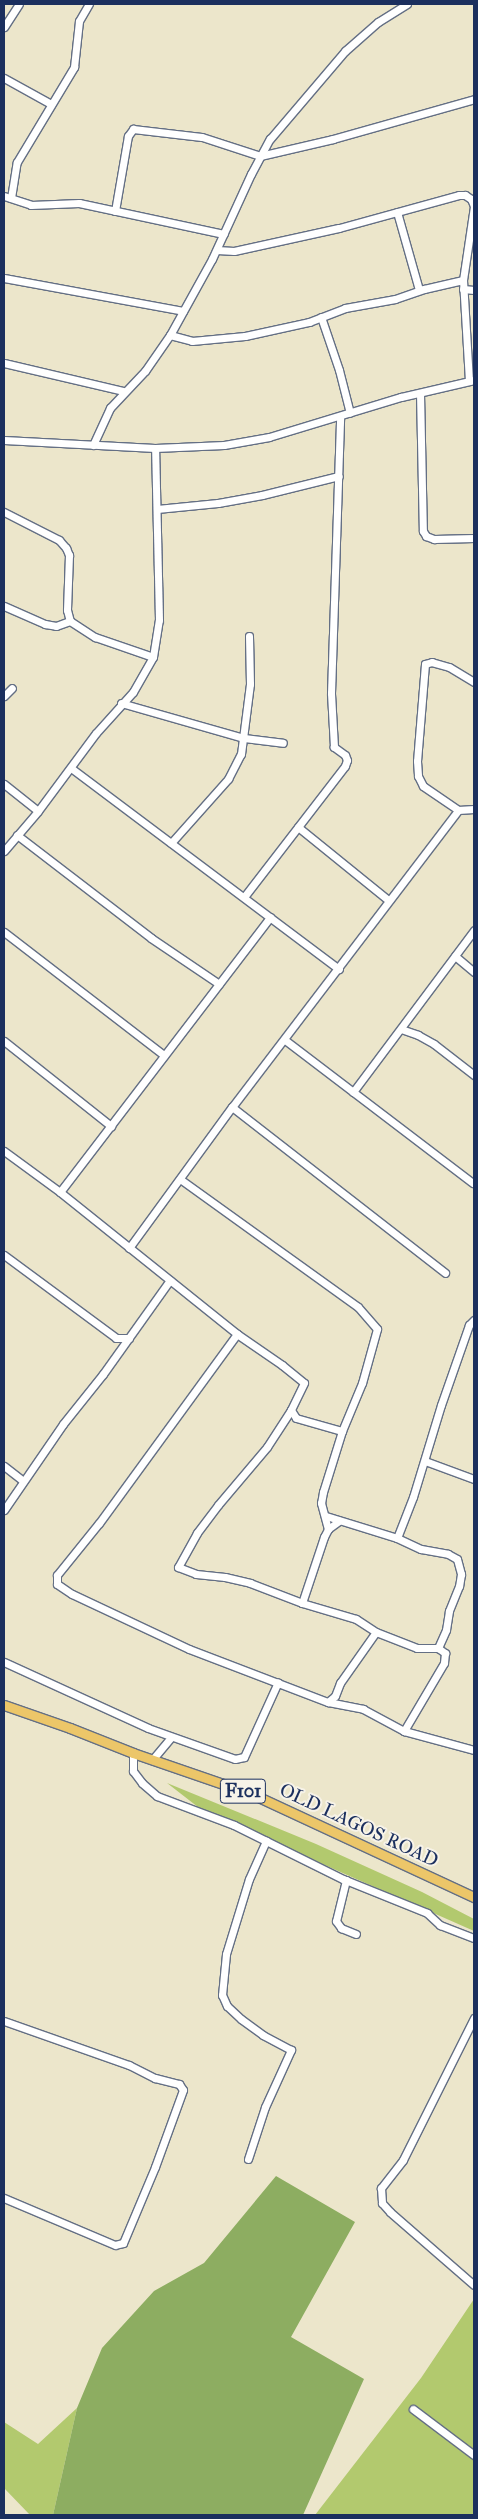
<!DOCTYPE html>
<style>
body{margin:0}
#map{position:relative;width:478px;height:2519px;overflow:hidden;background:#ece6cb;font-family:"IM FELL Great Primer",serif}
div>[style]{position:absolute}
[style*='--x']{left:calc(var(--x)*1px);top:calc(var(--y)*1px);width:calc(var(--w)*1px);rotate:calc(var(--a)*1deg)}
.green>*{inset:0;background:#b2c96e}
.forest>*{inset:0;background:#8dad61}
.roads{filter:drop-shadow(1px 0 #646f84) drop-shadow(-1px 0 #646f84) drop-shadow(0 1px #646f84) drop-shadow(0 -1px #646f84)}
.minor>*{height:7px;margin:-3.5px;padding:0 3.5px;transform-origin:3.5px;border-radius:3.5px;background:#fff}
.major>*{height:9px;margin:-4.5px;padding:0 4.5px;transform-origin:4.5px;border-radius:4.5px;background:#ecc669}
span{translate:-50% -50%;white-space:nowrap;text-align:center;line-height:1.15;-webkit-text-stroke:4px #f7f3e8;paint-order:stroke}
.shield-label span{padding:1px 4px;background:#f7f3e8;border:1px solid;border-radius:4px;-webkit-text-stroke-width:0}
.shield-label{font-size:18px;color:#1b2f5e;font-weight:700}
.street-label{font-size:19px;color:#1b2f5e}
.frame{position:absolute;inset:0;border:5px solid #1b2f5e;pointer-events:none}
</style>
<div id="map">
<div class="green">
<div style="clip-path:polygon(167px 1783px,316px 1844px,422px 1892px,474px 1919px,474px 1931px,268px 1840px,216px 1821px)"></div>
<div style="clip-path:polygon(474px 2299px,474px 2515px,315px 2515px,421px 2378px)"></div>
<div style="clip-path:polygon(77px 2408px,53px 2515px,30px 2515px,4px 2488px,4px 2422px,38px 2444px)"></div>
</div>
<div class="forest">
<div style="clip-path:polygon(276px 2176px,355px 2222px,291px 2337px,364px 2379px,303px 2515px,53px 2515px,77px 2408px,102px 2348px,154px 2291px,204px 2263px)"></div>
</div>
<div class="roads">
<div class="minor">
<div style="--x:4;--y:27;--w:27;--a:-57"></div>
<div style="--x:4;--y:78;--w:54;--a:29"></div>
<div style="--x:4;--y:196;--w:28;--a:18"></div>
<div style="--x:31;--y:205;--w:48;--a:-2.4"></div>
<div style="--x:79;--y:203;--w:148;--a:12.1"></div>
<div style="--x:11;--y:198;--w:36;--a:-81"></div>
<div style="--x:17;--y:162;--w:111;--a:-59"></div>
<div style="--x:74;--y:67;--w:46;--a:-83.8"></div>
<div style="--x:79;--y:21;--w:20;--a:-60"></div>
<div style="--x:115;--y:211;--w:76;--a:-80.2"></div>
<div style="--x:128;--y:136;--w:9;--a:-54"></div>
<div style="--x:133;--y:129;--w:69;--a:6.6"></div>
<div style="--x:202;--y:137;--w:61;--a:18.1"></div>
<div style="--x:260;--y:156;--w:75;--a:-13.1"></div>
<div style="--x:333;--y:139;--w:147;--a:-15.8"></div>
<div style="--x:397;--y:212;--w:81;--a:74.2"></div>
<div style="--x:217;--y:250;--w:17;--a:3"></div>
<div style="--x:234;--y:251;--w:107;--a:-12.4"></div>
<div style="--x:339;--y:228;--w:124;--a:-15.4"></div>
<div style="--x:459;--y:195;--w:6;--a:0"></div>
<div style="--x:465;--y:195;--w:7;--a:34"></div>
<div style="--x:471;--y:199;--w:8;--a:67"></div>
<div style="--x:4;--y:278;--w:182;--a:10.4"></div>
<div style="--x:463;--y:289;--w:11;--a:5"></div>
<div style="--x:321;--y:317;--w:56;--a:71.2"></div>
<div style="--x:339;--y:370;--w:44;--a:75.7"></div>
<div style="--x:170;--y:335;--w:23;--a:15"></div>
<div style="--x:192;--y:341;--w:53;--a:-5.4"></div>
<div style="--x:245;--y:336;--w:66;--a:-12.3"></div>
<div style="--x:309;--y:322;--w:39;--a:-21"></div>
<div style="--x:345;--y:308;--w:51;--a:-10.2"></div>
<div style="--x:395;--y:299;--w:31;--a:-19"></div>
<div style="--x:424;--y:289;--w:40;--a:-13"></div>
<div style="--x:4;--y:363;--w:122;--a:13.2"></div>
<div style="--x:469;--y:381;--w:101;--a:-93.4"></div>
<div style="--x:463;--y:280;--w:75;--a:-81.5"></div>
<div style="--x:420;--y:393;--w:138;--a:88.8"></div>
<div style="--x:423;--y:531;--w:6;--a:59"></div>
<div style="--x:426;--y:536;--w:9;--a:21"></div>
<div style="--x:434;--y:539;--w:40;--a:-1.4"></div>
<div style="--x:4;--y:440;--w:151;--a:3"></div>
<div style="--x:155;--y:448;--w:69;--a:-2.5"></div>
<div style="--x:224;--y:445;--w:46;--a:-10.1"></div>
<div style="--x:269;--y:437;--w:138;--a:-16.9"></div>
<div style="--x:401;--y:397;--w:75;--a:-13.1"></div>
<div style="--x:93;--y:445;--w:41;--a:-65.3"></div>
<div style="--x:110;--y:408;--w:51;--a:-46.6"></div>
<div style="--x:145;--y:371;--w:44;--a:-55.2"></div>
<div style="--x:170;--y:335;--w:87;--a:-61.1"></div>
<div style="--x:212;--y:259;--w:94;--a:-65.4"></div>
<div style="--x:251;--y:174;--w:40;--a:-62"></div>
<div style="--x:270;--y:139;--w:116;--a:-49.6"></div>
<div style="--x:345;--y:51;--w:44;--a:-41.3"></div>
<div style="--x:378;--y:22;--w:34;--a:-32"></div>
<div style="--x:157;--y:509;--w:61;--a:-5.6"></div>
<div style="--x:218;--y:503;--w:45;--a:-10.3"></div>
<div style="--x:262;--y:495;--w:79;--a:-13.9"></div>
<div style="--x:4;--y:512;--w:62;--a:27"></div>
<div style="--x:59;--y:540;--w:11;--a:49"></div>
<div style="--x:66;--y:548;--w:8;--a:67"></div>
<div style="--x:69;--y:555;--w:55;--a:92.1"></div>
<div style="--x:67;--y:610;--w:11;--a:75"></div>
<div style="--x:70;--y:621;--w:30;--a:33"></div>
<div style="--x:95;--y:637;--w:61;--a:19"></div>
<div style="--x:4;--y:606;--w:45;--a:23.7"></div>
<div style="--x:45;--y:624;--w:11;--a:10"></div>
<div style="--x:56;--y:626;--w:15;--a:-20"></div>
<div style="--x:474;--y:682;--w:29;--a:-149"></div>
<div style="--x:449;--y:667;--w:18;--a:-164"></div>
<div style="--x:432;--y:662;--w:7;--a:164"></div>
<div style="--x:425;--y:664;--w:97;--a:94.7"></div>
<div style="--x:417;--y:761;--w:15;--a:86"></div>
<div style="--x:418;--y:776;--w:11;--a:63"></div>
<div style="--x:423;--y:786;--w:42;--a:34.4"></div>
<div style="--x:458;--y:810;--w:16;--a:-4"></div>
<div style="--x:4;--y:696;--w:11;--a:-45"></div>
<div style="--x:121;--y:703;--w:128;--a:15.9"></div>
<div style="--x:244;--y:738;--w:39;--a:7"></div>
<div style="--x:71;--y:768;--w:335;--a:36.9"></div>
<div style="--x:4;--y:784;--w:43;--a:38.5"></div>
<div style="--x:298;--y:827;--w:116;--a:39"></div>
<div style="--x:17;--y:835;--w:169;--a:37.5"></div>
<div style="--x:151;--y:938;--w:82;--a:34.1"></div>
<div style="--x:171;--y:843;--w:86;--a:-48.3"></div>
<div style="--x:228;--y:779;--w:28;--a:-63"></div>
<div style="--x:241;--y:754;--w:71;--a:-82.7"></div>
<div style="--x:250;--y:684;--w:48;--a:-91.2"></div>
<div style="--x:4;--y:851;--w:52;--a:-49.6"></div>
<div style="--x:38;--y:811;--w:97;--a:-53.4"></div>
<div style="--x:96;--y:733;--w:55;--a:-47.9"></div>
<div style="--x:133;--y:692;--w:40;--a:-60.3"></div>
<div style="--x:153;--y:657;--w:37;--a:-81"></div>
<div style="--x:159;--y:620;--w:172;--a:-91.3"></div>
<div style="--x:244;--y:897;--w:165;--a:-52.4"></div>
<div style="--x:345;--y:766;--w:6;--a:-72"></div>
<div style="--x:347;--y:760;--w:5;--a:-112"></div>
<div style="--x:345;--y:755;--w:14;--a:-144"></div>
<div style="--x:334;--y:747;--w:54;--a:-93.2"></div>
<div style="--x:331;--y:693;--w:277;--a:-88.1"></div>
<div style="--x:4;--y:932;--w:202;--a:37.6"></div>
<div style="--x:455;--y:956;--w:25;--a:40"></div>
<div style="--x:401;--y:1029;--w:18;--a:19"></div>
<div style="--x:418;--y:1035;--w:18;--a:29"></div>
<div style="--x:434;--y:1044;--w:51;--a:37.8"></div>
<div style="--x:285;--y:1040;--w:236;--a:37.3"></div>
<div style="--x:4;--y:1041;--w:137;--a:38.5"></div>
<div style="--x:353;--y:1092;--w:202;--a:-53.2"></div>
<div style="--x:232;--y:1107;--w:270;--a:37.9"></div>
<div style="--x:4;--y:1151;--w:69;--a:36.2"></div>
<div style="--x:60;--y:1192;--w:227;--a:38.7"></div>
<div style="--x:237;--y:1334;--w:55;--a:34.6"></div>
<div style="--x:282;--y:1365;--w:28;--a:39"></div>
<div style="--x:304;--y:1383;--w:30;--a:116"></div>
<div style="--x:291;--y:1410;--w:44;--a:123"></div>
<div style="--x:267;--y:1447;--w:76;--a:130.2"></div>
<div style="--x:218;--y:1505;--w:35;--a:127"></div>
<div style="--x:197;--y:1533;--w:39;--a:119"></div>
<div style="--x:178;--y:1567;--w:19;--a:21"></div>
<div style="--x:196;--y:1574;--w:29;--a:6"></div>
<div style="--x:225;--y:1577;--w:26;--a:13"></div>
<div style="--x:250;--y:1583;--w:56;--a:21"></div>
<div style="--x:302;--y:1603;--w:56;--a:16.5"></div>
<div style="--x:356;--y:1619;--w:24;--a:33"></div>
<div style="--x:376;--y:1632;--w:44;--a:21.3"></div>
<div style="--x:417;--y:1648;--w:21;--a:0"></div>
<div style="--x:438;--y:1648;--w:9;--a:36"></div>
<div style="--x:445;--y:1653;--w:10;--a:96"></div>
<div style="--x:444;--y:1663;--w:79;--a:120.5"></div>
<div style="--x:180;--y:1179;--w:219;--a:35.7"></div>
<div style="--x:358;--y:1307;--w:29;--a:49"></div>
<div style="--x:377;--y:1329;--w:56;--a:105.5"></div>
<div style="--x:362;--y:1383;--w:52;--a:112.6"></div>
<div style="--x:342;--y:1431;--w:64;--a:107.3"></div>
<div style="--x:323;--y:1492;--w:11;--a:100"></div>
<div style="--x:321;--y:1503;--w:27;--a:75"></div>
<div style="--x:60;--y:1192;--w:346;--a:-52.6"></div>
<div style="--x:129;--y:1248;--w:175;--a:-53.9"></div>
<div style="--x:232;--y:1107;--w:373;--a:-52.7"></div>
<div style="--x:4;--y:1255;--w:139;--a:36.5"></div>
<div style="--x:116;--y:1338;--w:13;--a:0"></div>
<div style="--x:237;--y:1334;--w:234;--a:126.1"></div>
<div style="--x:99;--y:1523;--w:67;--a:128.9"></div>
<div style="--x:57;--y:1575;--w:9;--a:90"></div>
<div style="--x:57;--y:1584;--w:18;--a:34"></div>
<div style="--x:72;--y:1594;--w:129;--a:25.2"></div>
<div style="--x:189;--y:1649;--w:149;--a:20.9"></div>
<div style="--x:328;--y:1702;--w:36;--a:11"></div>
<div style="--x:363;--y:1709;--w:47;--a:28.2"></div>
<div style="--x:404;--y:1731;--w:73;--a:15.2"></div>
<div style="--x:291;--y:1410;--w:9;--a:58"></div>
<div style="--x:296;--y:1418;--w:48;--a:15.8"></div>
<div style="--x:425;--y:1461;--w:52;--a:20.2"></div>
<div style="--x:4;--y:1466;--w:24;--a:38"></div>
<div style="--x:4;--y:1510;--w:104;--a:-55.5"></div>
<div style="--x:63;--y:1424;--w:64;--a:-51.3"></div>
<div style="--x:103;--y:1374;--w:115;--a:-54.5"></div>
<div style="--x:326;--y:1516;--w:74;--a:17.2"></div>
<div style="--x:397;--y:1538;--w:26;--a:25"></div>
<div style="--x:421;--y:1549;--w:27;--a:10"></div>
<div style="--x:448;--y:1554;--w:10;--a:29"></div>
<div style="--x:457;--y:1559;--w:16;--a:75"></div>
<div style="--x:461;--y:1574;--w:12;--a:99"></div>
<div style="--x:459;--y:1586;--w:27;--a:112"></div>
<div style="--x:449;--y:1611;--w:19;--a:99"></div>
<div style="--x:446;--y:1630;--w:20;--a:114"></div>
<div style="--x:397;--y:1538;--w:44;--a:-68.7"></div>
<div style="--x:413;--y:1497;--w:96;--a:-73.1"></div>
<div style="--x:441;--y:1405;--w:85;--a:-70.7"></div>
<div style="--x:469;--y:1325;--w:7;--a:-45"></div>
<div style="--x:302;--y:1603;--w:70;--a:-71.6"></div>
<div style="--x:324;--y:1537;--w:9;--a:-63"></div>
<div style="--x:328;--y:1529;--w:14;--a:-36"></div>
<div style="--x:4;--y:1662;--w:158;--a:24.6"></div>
<div style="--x:148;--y:1728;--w:92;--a:19.6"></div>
<div style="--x:235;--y:1759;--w:9;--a:-13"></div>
<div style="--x:244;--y:1757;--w:82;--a:-65.6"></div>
<div style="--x:328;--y:1702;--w:9;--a:-41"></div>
<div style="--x:335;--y:1696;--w:14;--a:-69"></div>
<div style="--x:340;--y:1683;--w:62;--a:-54.8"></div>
<div style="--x:133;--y:1753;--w:18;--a:90"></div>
<div style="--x:133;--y:1771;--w:15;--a:53"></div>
<div style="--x:142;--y:1783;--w:20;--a:41"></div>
<div style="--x:157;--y:1796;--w:82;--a:20.6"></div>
<div style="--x:234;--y:1825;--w:122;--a:26.4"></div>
<div style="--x:343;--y:1879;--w:91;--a:22"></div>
<div style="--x:427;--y:1913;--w:18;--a:43"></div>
<div style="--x:440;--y:1925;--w:36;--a:21"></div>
<div style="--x:152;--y:1760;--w:30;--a:-50"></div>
<div style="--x:346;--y:1880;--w:42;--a:103.7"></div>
<div style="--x:336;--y:1921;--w:9;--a:54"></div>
<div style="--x:341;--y:1928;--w:16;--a:22"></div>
<div style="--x:474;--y:2018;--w:159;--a:116.6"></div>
<div style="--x:403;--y:2160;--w:36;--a:128"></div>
<div style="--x:381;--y:2188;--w:15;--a:86"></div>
<div style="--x:382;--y:2203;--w:12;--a:48"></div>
<div style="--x:390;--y:2212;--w:111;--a:41"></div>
<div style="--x:4;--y:2021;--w:133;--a:19.4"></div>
<div style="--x:129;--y:2065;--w:29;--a:27"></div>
<div style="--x:155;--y:2078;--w:25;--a:14"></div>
<div style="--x:179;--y:2084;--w:7;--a:56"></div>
<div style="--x:183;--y:2090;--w:82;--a:110"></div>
<div style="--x:155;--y:2167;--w:82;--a:112.8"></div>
<div style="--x:123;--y:2243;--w:8;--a:166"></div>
<div style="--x:115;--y:2245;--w:121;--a:-157.1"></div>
<div style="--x:248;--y:2159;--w:55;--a:-71.9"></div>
<div style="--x:265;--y:2107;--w:63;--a:-65.5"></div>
<div style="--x:291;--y:2050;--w:32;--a:-152"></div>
<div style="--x:263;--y:2035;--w:27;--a:-144"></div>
<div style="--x:241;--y:2019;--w:19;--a:-137"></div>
<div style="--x:227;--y:2006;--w:12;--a:-114"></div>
<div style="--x:222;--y:1995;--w:41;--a:-84.4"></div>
<div style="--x:226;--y:1954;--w:78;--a:-73"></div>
<div style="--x:249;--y:1879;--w:42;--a:-65.9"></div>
<div style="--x:413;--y:2409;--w:76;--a:37"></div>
</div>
<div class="major">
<div style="--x:4;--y:1705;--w:70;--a:19.2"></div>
<div style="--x:70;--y:1728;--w:68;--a:21.6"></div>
<div style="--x:133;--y:1753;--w:126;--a:19"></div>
<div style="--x:252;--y:1794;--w:245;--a:24.9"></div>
</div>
</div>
<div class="shield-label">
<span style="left:243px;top:1791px">F101</span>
</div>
<div class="street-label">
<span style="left:359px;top:1825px;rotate:25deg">OLD LAGOS ROAD</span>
</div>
<div class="frame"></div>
</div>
